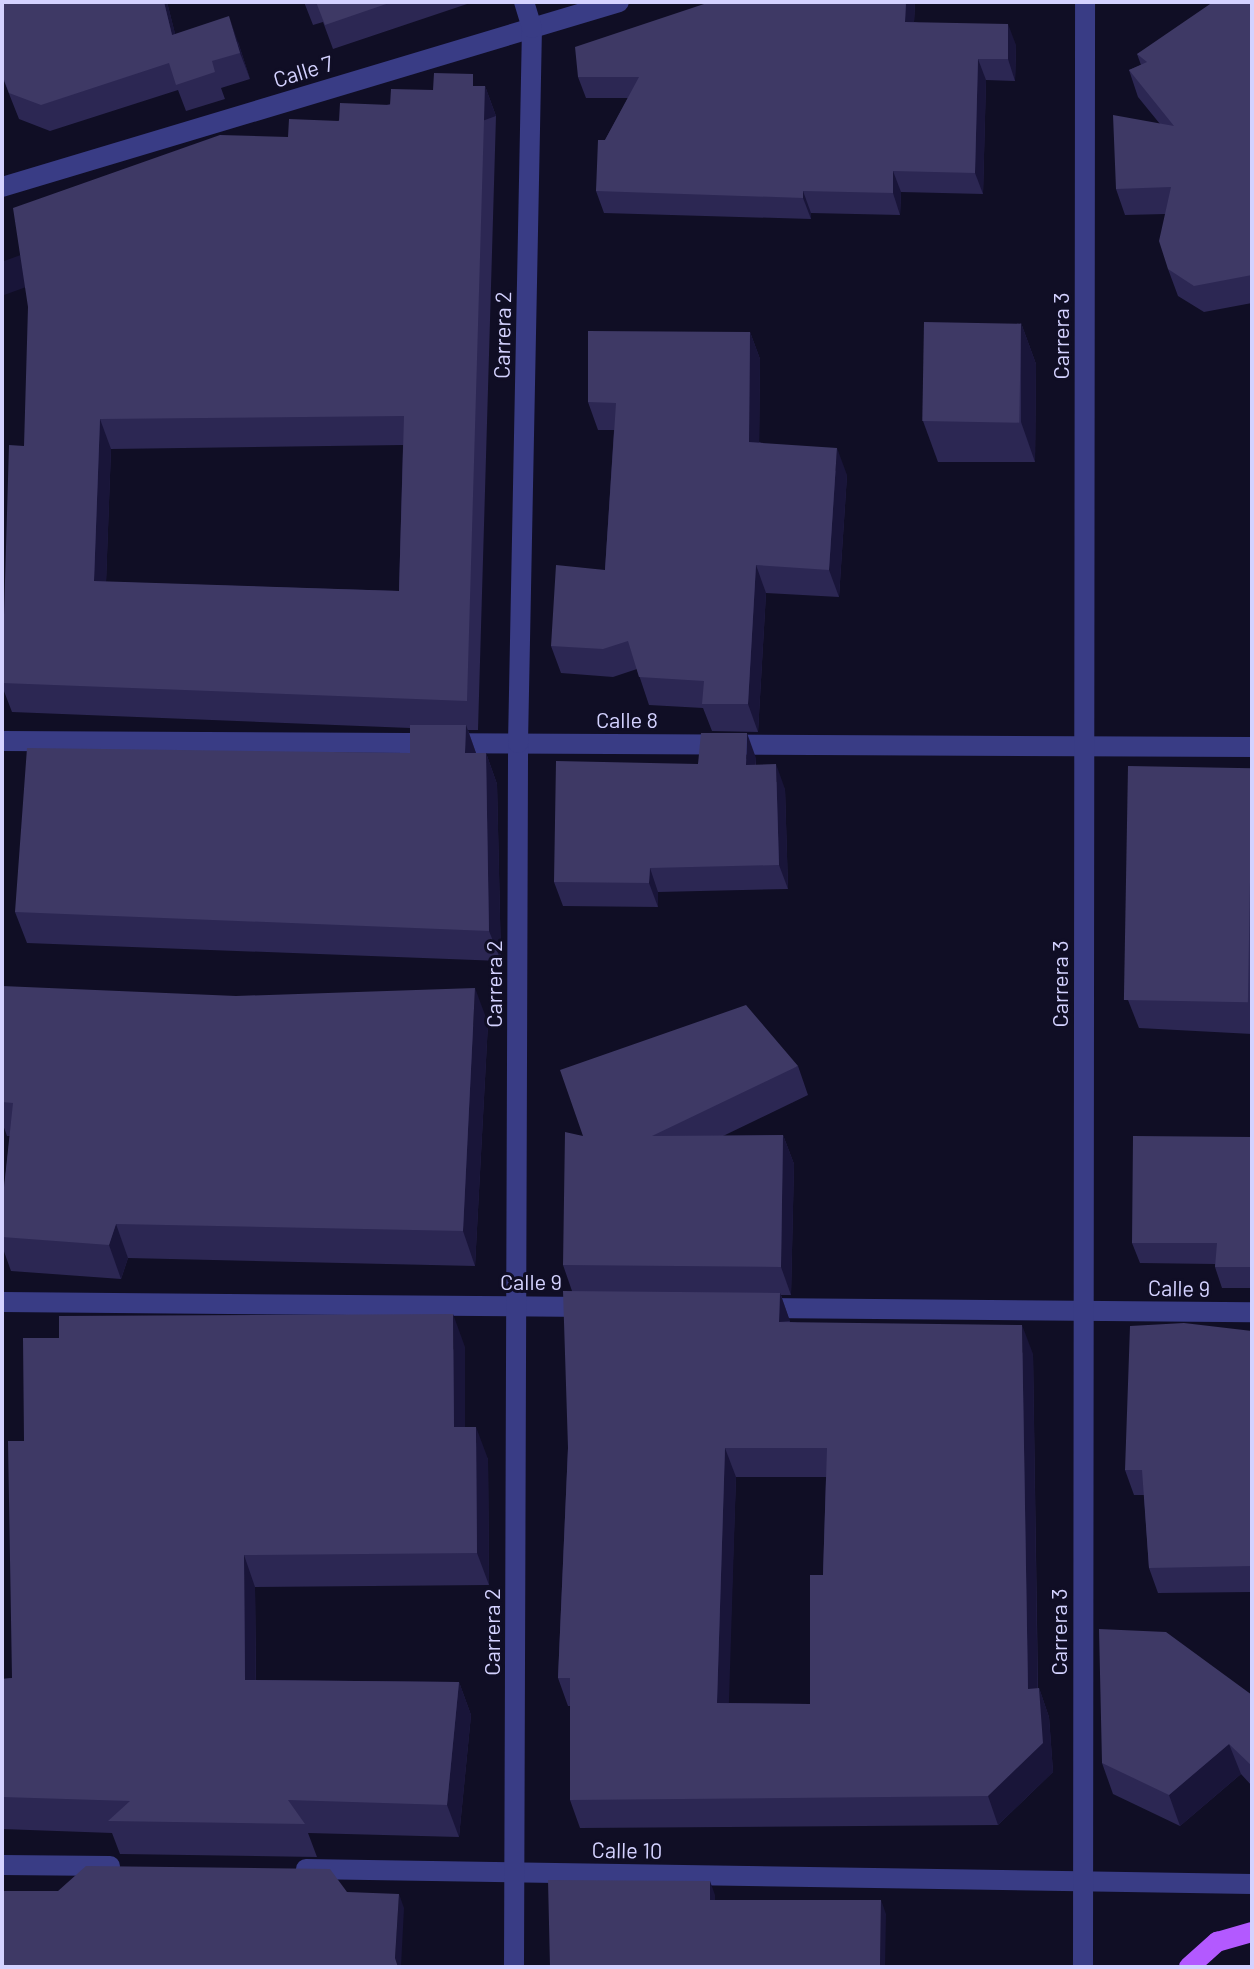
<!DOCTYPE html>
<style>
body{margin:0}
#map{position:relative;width:1254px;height:1969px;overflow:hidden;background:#100e25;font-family:Barlow,sans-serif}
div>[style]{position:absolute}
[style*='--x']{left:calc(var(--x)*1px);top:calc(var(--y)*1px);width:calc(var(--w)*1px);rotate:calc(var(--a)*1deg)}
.minor>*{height:20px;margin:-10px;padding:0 10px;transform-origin:10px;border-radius:10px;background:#393c85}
.major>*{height:20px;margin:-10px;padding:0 10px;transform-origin:10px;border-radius:10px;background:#b359ff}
.wall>*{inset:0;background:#2c2753}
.shaded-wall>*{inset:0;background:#191539;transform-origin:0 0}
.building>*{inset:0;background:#3e3965;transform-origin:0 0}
span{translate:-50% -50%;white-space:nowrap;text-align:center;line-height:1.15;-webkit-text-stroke:6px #100e25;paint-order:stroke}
.street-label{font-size:22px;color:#d4d2ff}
.frame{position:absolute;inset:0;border:4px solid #d4d2ff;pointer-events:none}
</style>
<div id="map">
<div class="minor">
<div style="--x:2;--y:187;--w:644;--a:-16.69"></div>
<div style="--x:2;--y:741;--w:1250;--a:0.28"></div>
<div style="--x:2;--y:1302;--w:586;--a:0.49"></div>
<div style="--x:760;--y:1308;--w:492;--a:0.5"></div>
<div style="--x:2;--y:1865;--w:108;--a:0.5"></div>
<div style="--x:306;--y:1869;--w:946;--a:0.91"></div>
<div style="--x:514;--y:1967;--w:1224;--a:-89.81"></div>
<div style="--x:518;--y:743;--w:715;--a:-88.88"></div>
<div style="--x:532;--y:28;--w:27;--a:-107"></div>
<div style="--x:1083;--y:1967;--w:1965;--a:-89.94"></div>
</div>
<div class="major">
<div style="--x:1189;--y:1967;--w:38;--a:-42"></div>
<div style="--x:1217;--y:1942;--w:36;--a:-16"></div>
</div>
<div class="wall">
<div style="clip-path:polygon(8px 2px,167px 2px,175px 34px,238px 42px,250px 79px,221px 88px,225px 99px,186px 111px,178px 90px,50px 131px,19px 119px,2px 76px,2px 4px)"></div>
<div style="clip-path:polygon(304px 2px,473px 2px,333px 49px,323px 22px,313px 25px)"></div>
<div style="clip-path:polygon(915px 2px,914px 22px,1016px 45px,1015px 81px,986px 80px,983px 194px,901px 192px,900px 215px,811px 213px,811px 219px,604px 213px,596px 191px,605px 140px,628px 98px,586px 98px,578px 77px)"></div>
<div style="clip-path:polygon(1252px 2px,1252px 303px,1204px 312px,1178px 296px,1168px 269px,1165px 214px,1125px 215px,1116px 189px,1160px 124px,1138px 97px,1129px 70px,1141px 65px,1137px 54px)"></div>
<div style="clip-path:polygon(evenodd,477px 86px,485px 86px,496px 116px,478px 730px,468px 730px,476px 753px,486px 753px,497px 784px,501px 961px,27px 943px,15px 912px,410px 753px,410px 728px,12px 712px,2px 686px,2px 649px,24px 446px,288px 137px,433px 90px,477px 86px,403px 445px,399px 591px,106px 582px,111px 449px,403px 445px)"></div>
<div style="clip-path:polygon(1021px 323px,1036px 364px,1035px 462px,938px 462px,923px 421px)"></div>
<div style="clip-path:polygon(750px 332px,760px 359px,759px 442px,847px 475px,839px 597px,766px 593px,758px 732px,712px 731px,703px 708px,649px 705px,637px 669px,613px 677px,561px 673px,551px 646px,605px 570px,614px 430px,598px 430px,588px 402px)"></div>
<div style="clip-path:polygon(756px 758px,756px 765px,785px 789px,788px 889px,658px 892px,658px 907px,563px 906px,554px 882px,698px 764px)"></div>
<div style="clip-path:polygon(1252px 768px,1252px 1034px,1139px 1028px,1128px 1000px)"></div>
<div style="clip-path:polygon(488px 1023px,475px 1266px,128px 1258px,121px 1279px,11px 1271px,2px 1246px,2px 1206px,10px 1136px,7px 1136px,2px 1122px,2px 1102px)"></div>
<div style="clip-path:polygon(evenodd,798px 1066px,808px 1095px,723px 1136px,783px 1135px,794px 1164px,791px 1295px,781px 1295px,790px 1322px,1033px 1354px,1038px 1688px,1039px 1688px,1049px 1717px,1053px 1772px,998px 1825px,580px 1828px,570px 1800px,570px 1706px,568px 1706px,558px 1678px,568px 1448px,572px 1291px,563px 1265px,583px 1136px,798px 1066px,736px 1477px,826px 1477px,823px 1575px,810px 1704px,728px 1703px,736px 1477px)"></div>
<div style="clip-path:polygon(1252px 1137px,1252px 1288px,1222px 1288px,1215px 1267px,1215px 1264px,1140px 1263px,1132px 1243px)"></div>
<div style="clip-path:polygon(1252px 1331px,1252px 1592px,1158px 1593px,1149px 1568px,1144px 1495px,1134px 1495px,1125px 1470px)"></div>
<div style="clip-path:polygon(465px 1347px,465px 1427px,488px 1459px,489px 1585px,255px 1587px,256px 1680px,459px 1682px,471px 1715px,459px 1837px,308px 1833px,317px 1857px,120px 1854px,112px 1833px,2px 1829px,2px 1679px,12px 1678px,24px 1441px)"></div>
<div style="clip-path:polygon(1252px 1695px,1252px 1786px,1241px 1774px,1180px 1826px,1113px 1794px,1102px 1763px)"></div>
</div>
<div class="shaded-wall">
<div style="clip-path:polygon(164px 2px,167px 2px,182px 61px,172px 35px)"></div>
<div style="clip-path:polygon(906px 2px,915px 2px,913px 43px,905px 22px)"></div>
<div style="clip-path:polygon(229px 16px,238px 42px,250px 79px,240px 53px)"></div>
<div style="clip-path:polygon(1008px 24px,1016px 45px,1015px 81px,1008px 59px)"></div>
<div style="clip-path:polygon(978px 59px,986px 80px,983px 194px,975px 173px)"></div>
<div style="left:485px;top:86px;width:32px;height:615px;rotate:70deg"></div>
<div style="clip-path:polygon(893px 171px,901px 192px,900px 215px,893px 193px)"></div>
<div style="clip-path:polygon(803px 191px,811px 213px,811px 219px,803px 198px)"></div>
<div style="clip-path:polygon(1021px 323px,1036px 364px,1035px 462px,1021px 422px)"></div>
<div style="clip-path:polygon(750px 332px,760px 359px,759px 469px,749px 442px)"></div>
<div style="clip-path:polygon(100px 419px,111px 449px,105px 611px,94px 581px)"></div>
<div style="clip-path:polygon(837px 448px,847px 475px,839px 597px,829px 570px)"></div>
<div style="clip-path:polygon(756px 565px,766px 593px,758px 732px,748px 704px)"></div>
<div style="clip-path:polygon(466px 725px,477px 756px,465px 753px)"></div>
<div style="clip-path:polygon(747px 733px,756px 758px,754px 790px,746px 765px)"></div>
<div style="clip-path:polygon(486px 753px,497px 784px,501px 961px,489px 931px)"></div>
<div style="clip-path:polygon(776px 764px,785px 789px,788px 889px,779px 865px)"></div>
<div style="clip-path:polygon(650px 868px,658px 892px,658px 907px,649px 883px)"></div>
<div style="clip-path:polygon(475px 988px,488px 1023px,475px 1266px,463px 1231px)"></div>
<div style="clip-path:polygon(783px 1135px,794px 1164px,791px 1295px,781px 1267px)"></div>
<div style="clip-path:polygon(116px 1224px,128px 1258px,121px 1279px,109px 1245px)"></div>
<div style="clip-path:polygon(780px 1293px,790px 1321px,779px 1322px)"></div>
<div style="clip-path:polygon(453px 1314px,465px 1347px,465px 1460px,454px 1427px)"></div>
<div style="clip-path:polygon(1022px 1325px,1033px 1354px,1038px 1718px,1028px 1689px)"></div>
<div style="clip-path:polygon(476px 1427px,488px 1459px,489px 1585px,477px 1553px)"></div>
<div style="clip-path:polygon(725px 1448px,736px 1477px,728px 1732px,717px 1703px)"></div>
<div style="clip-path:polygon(244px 1555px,255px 1587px,256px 1713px,245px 1680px)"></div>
<div style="clip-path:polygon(459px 1682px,471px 1715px,459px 1837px,447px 1805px)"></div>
<div style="clip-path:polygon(1039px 1688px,1049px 1717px,1053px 1772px,998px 1825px,988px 1796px)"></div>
<div style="clip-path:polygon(1229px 1744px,1241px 1774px,1180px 1826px,1169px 1795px)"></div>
<div style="clip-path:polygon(710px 1881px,715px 1895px,715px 1914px,710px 1900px)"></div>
<div style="clip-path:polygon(399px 1894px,404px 1908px,401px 1967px,398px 1967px,395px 1958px)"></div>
<div style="clip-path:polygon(881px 1900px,886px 1914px,885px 1967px,880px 1967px)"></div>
</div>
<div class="building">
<div style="clip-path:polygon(8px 2px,164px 2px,172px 35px,229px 16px,240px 53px,212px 61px,215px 72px,176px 85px,169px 63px,41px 105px,9px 93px,2px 74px,2px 4px)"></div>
<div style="clip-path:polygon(316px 2px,392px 2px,325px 25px)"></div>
<div style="clip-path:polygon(710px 2px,906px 2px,905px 22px,1008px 24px,1008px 59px,978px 59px,975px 173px,893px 171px,893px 193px,803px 191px,803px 198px,596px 191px,598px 140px,605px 140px,639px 77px,578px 77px,575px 47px)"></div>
<div style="clip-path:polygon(1213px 2px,1252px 2px,1252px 275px,1194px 286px,1168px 269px,1159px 241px,1171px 187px,1116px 189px,1113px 115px,1174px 126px,1129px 70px,1147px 62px,1137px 54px)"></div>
<div style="clip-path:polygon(evenodd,434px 73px,473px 74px,473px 86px,485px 86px,467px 701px,2px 683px,9px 445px,24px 446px,28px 307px,13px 208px,220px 135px,288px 137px,289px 119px,339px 121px,340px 103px,390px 105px,391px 89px,433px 90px,434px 73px,404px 416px,399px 591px,94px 581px,100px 419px,404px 416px)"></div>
<div style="left:924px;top:322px;width:97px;height:99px;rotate:1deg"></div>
<div style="clip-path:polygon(588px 331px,750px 332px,749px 442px,837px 448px,829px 570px,756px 565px,748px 704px,702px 704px,704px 681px,639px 677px,628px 641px,603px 649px,551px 646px,556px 565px,605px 570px,616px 403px,588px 402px)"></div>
<div style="clip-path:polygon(410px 725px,466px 725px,465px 753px,486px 753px,489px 931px,15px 912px,27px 748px,410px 753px)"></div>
<div style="clip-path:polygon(701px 733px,747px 733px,746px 765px,776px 764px,779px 865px,650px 868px,649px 883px,554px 882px,556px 761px,698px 764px)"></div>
<div style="left:1128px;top:766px;width:124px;height:234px;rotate:1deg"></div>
<div style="clip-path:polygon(2px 986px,236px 996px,475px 988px,463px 1231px,116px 1224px,109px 1245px,2px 1237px,2px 1206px,13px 1103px,2px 1102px)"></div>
<div style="clip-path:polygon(746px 1005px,798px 1066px,652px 1136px,783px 1135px,781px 1267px,563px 1265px,565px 1132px,583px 1136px,560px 1070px)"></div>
<div style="clip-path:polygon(1133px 1136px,1252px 1137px,1252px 1267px,1215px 1267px,1217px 1243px,1132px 1243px)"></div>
<div style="clip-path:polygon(evenodd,563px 1291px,780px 1293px,779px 1322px,1022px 1325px,1028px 1689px,1039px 1688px,1043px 1743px,988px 1796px,570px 1800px,570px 1678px,558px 1678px,568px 1448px,563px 1291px,725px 1448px,827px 1448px,823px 1575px,810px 1575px,810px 1704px,717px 1703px,725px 1448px)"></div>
<div style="clip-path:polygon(453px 1314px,454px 1427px,476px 1427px,477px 1553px,244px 1555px,245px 1680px,459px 1682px,447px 1805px,288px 1800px,305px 1824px,108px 1821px,130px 1801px,2px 1797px,2px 1679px,12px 1678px,8px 1441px,24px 1441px,23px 1338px,59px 1338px,59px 1316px)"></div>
<div style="clip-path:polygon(1184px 1323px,1252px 1331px,1252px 1566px,1149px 1568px,1142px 1470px,1125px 1470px,1130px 1326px)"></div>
<div style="clip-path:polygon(1099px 1629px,1166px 1632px,1252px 1695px,1252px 1766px,1229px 1744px,1169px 1795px,1102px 1763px)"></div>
<div style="clip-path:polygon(86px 1866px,330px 1869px,347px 1892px,399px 1894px,395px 1958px,398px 1967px,2px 1967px,2px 1891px,58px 1891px)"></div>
<div style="clip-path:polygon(548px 1880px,710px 1881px,710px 1900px,881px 1900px,880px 1967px,550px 1967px)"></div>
</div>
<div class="street-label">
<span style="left:303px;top:71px;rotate:-17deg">Calle 7</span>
<span style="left:502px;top:335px;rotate:-89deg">Carrera 2</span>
<span style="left:1061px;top:336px;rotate:-90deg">Carrera 3</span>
<span style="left:627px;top:720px">Calle 8</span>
<span style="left:494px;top:984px;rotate:-90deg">Carrera 2</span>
<span style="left:1060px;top:984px;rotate:-90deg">Carrera 3</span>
<span style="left:531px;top:1282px">Calle 9</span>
<span style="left:1179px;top:1288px;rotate:1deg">Calle 9</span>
<span style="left:492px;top:1632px;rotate:-90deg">Carrera 2</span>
<span style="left:1059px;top:1632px;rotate:-90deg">Carrera 3</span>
<span style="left:627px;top:1850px;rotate:1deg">Calle 10</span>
</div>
<div class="frame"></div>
</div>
